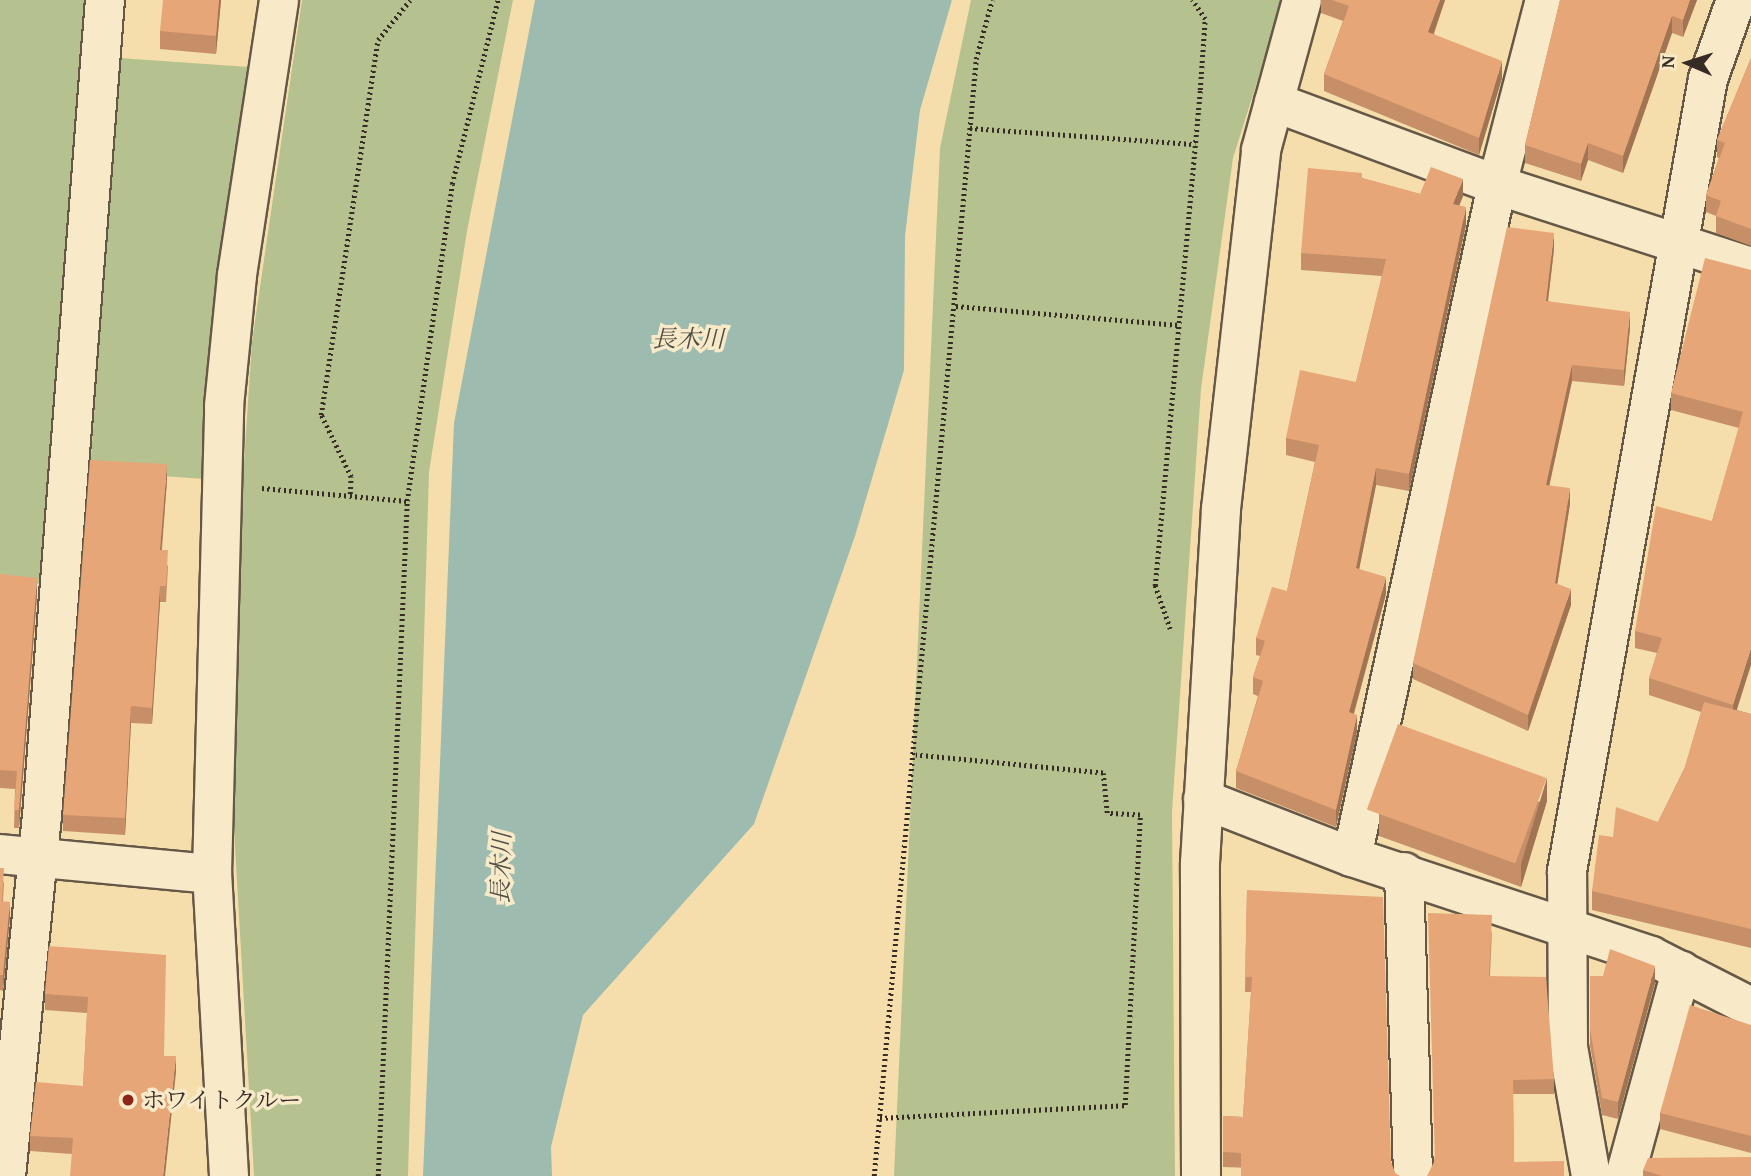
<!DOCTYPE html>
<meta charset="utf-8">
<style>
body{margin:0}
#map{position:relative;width:1751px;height:1176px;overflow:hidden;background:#f5deac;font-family:"Gentium Book Plus","Noto Serif JP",serif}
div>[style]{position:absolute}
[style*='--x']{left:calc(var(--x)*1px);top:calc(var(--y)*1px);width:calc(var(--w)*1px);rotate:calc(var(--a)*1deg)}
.green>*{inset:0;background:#b5c28f;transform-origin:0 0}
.water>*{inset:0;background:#9dbbae}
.path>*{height:4.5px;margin-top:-2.25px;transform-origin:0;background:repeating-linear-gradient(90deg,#372b25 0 2px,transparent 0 5.5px)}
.roads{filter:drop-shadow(2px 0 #665847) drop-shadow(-2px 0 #665847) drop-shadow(0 2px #665847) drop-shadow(0 -2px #665847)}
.minor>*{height:38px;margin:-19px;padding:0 19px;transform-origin:19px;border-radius:19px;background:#f8eac9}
.wall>*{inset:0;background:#c68f67}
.shaded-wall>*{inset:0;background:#a17454}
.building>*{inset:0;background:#e6a678;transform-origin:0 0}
.dots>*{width:19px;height:19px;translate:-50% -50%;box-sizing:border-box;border:4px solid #f8eac9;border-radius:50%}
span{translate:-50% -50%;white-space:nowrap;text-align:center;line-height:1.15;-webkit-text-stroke:7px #f8eac9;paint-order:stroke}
.poi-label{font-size:23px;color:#372b25}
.left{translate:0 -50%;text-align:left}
.water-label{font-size:24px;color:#504f47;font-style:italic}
.north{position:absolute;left:1653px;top:28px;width:70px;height:70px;-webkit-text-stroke:5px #f8eac9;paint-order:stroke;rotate:273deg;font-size:19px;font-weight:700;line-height:28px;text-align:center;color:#372b25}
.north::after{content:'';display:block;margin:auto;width:24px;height:32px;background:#372b25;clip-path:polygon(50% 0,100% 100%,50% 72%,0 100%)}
</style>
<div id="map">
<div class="green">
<div style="clip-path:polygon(0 0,88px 0,43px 584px,0 580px)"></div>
<div style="clip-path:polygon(302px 0,513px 0,467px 231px,429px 472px,408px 1176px,254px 1176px,231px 777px,238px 554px,252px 342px)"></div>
<div style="clip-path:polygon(971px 0,1283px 0,1233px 158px,1201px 389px,1172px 812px,1175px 1176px,894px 1176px,940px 148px)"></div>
<div style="left:119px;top:58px;width:140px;height:414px;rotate:4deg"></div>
</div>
<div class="water">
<div style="clip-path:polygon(535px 0,952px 0,920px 110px,905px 236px,904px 370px,855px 536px,754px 824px,583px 1015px,551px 1147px,552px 1176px,423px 1176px,454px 423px)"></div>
</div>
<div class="path">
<div style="--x:970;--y:128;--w:226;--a:4.1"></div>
<div style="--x:956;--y:306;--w:223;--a:4.9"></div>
<div style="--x:262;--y:488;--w:146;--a:5.1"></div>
<div style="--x:350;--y:494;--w:17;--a:-87"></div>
<div style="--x:351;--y:477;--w:69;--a:-115.8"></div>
<div style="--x:321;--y:415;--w:379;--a:-81.4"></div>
<div style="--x:378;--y:40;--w:51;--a:-51.3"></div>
<div style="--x:1170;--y:629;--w:46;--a:-109.2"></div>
<div style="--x:1155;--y:586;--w:498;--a:-84.8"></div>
<div style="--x:1200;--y:90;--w:71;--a:-86"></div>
<div style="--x:1205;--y:19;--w:23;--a:-124"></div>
<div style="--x:880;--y:1118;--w:245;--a:-3"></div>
<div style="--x:1125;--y:1105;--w:290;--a:-87"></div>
<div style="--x:1140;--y:815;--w:33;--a:-177"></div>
<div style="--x:1107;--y:813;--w:40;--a:-95.7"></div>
<div style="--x:1103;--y:773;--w:188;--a:-174.5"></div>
<div style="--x:378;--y:1176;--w:676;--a:-87.54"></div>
<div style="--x:407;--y:501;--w:320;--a:-81.9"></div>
<div style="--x:452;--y:184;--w:190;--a:-76"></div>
<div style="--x:874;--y:1176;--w:1122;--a:-84.78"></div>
<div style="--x:976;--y:59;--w:61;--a:-74.8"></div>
</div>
<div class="roads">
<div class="minor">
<div style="--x:1274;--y:102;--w:238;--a:20.4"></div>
<div style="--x:1497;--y:185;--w:267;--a:17.9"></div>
<div style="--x:1203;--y:799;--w:160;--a:21.3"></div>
<div style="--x:1352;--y:857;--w:315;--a:18.3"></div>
<div style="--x:1651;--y:956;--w:112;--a:27"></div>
<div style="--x:0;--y:854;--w:213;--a:5.4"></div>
<div style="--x:1352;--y:857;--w:687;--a:-77.82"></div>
<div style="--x:1497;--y:185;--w:191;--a:-75.5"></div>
<div style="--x:1404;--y:872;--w:304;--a:88.3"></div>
<div style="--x:6;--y:1176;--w:362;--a:-84.3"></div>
<div style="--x:42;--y:816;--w:818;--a:-85.59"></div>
<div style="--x:229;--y:1176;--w:302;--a:-93.2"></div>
<div style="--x:212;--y:874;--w:468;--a:-88.5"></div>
<div style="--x:224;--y:406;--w:132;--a:-84.3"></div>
<div style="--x:237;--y:275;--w:278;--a:-81.3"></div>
<div style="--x:1201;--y:1176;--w:313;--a:-90.2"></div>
<div style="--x:1200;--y:863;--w:355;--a:-86.6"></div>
<div style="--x:1221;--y:509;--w:361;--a:-83.6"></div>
<div style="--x:1261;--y:150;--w:156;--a:-74.7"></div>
<div style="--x:1591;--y:1176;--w:131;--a:-100.1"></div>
<div style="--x:1568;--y:1047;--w:176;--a:-90.3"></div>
<div style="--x:1567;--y:871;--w:804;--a:-79.91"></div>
<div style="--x:1708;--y:79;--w:84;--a:-70.5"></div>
<div style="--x:1625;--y:1176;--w:213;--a:-74.7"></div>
</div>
</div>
<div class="wall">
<div style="clip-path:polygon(221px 0,216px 54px,160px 49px,160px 31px)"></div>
<div style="clip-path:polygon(1321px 0,1445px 0,1434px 34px,1502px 78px,1479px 155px,1324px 91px,1324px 74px,1343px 21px,1321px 13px)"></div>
<div style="clip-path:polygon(1560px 0,1697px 0,1683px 37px,1672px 33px,1623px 173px,1588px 160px,1581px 181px,1525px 163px,1525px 145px)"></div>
<div style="clip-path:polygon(1751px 58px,1751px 246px,1716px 233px,1716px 216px,1706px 212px,1706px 195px,1719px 158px,1717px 157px,1717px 140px)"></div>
<div style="clip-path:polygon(1362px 178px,1420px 194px,1463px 196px,1459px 206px,1466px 225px,1409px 491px,1376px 485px,1359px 569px,1386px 594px,1354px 714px,1357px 732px,1336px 827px,1236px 788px,1236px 771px,1258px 696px,1253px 694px,1253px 677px,1260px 656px,1256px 655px,1256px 638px,1287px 591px,1315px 462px,1286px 455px,1286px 438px,1356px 382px,1382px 276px,1301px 270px,1301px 253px)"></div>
<div style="clip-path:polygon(1554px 249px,1548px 301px,1630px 328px,1624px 386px,1572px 381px,1549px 485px,1570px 504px,1557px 584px,1571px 605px,1528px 731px,1413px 679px,1413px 663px)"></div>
<div style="clip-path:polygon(1751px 270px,1737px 710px,1751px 714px,1751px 948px,1592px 910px,1592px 891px,1613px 837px,1658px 822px,1685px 767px,1701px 712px,1649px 695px,1649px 678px,1657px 653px,1635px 648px,1635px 631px,1712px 521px,1739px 428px,1671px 410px,1671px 393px)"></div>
<div style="clip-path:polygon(167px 480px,162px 550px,168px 567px,166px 602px,160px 602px,152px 724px,131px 723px,125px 835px,63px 831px,63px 815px)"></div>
<div style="clip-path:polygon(0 574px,37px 595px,19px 828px,14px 828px,15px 789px,0 788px)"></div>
<div style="clip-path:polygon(1547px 801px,1521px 887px,1379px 836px,1379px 813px)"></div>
<div style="clip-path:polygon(0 868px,4px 884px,3px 901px,10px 917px,3px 991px,0 990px)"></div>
<div style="clip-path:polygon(1247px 890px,1391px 1162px,1395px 1173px,1223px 1167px,1223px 1116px,1243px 1117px,1251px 992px,1245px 992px)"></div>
<div style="clip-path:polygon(1492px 930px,1490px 976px,1554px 1079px,1554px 1094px,1513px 1094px,1514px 1162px,1434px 1161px)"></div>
<div style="clip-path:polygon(49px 946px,164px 1056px,176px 1072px,72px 1154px,30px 1151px,30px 1136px,83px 1086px,87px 1013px,45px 1010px,45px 994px)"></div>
<div style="clip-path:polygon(1590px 976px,1603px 976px,1655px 983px,1618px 1119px,1602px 1115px,1590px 1045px)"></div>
<div style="clip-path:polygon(1751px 1025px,1751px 1153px,1660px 1129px,1660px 1113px)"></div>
<div style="clip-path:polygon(1643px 1170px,1751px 1176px,1643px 1176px)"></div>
</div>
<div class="shaded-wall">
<div style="clip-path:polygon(219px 0,221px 0,216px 54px,216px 36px)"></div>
<div style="clip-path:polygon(1440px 0,1445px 0,1428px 49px,1428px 32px)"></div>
<div style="clip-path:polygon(1690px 0,1697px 0,1683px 37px,1683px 20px)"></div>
<div style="clip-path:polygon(1672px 16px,1672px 33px,1623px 173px,1623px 156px)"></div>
<div style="clip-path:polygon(1502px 61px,1502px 78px,1479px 155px,1479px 138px)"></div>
<div style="clip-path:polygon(1588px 143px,1588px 160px,1581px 181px,1581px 164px)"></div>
<div style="clip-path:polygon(1463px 179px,1463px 196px,1453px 221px,1453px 204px)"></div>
<div style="clip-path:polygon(1466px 207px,1466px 225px,1409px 491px,1409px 474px)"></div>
<div style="clip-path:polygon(1554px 233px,1554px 249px,1546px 317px,1546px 301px)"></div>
<div style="clip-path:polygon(1630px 312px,1630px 328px,1624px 386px,1624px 370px)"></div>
<div style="clip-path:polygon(1572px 365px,1572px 381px,1546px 501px,1546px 485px)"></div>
<div style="clip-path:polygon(167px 464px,167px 480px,160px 566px,160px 550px)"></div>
<div style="clip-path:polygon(1376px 468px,1376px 485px,1356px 585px,1356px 568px)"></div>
<div style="clip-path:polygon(1570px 488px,1570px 504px,1555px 599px,1555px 583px)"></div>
<div style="clip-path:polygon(1386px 577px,1386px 594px,1349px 730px,1349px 712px)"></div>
<div style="clip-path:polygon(37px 578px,37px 595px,19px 828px,19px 810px)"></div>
<div style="clip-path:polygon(160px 586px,160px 602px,152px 724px,152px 708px)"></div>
<div style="clip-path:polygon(1571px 589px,1571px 605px,1528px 731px,1528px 715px)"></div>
<div style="clip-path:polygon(1751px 648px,1751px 665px,1733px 722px,1733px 705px)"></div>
<div style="clip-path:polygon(131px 706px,131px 723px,125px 835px,125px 818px)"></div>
<div style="clip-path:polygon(1357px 715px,1357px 732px,1336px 827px,1336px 810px)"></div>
<div style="clip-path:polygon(1547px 778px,1547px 801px,1521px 887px,1521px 864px)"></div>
<div style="clip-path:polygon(10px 902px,10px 917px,3px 991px,3px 975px)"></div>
<div style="clip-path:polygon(1655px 966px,1655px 983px,1618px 1119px,1618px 1102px)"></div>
<div style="clip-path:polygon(176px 1056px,176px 1072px,165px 1176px,163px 1176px)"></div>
</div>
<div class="building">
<div style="clip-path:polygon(163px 0,219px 0,216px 36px,160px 31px)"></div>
<div style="clip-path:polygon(1332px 0,1440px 0,1428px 32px,1502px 61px,1479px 138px,1324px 74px,1349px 6px)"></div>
<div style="clip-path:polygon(1560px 0,1690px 0,1683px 20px,1672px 16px,1623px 156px,1588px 143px,1581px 164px,1525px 145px)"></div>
<div style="clip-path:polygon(1751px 58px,1751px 229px,1716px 216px,1721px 201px,1706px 195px,1725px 143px,1717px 140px)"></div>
<div style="clip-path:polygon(1431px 167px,1463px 179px,1453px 204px,1466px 207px,1409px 474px,1376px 468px,1356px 568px,1386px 577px,1349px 712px,1357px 715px,1336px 810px,1236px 771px,1263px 681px,1253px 677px,1265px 641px,1256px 638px,1272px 587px,1287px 591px,1319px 445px,1286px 438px,1300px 370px,1356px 382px,1386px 259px,1301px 253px,1308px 168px,1362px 173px,1362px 178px,1420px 194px)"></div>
<div style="clip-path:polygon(1507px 227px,1554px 233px,1546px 301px,1630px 312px,1624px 370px,1572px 365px,1546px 485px,1570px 488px,1555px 583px,1571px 589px,1528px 715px,1413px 663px)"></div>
<div style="clip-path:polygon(1705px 258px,1751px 270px,1751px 648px,1733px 705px,1649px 678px,1662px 638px,1635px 631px,1656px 506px,1712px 521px,1743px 412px,1671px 393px)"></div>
<div style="clip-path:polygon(90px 460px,167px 464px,160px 550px,168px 550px,166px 586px,160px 586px,152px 708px,131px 706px,125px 818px,63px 815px)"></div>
<div style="clip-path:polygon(0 574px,37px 578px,19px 810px,14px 810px,17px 771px,0 770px)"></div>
<div style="clip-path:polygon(1704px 702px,1751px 714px,1751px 929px,1592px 891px,1599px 835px,1613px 837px,1616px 807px,1658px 822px,1685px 767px)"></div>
<div style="left:1398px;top:724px;width:158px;height:91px;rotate:20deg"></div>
<div style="clip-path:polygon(0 868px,4px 868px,2px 901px,10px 902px,3px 975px,0 975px)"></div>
<div style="clip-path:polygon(1247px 890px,1383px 897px,1391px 1162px,1395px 1173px,1400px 1176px,1241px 1176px,1241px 1153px,1223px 1152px,1223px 1116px,1243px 1117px,1252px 977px,1245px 977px)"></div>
<div style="clip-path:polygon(1428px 913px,1492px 915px,1489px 976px,1546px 977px,1554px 1079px,1513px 1080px,1514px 1162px,1564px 1161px,1564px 1176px,1427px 1176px,1435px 1160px)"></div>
<div style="clip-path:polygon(49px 946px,166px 955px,164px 1056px,176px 1056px,163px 1176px,70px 1176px,73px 1138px,30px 1136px,36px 1082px,83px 1086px,88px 997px,45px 994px)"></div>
<div style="clip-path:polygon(1610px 949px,1655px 966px,1618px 1102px,1602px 1098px,1590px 1029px,1590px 976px,1603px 976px)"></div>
<div style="clip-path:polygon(1690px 1005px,1751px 1025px,1751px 1136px,1660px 1113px)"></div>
<div style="clip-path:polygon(1751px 1157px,1751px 1176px,1662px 1176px,1643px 1170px,1648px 1158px)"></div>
</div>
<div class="dots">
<div style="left:128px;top:1100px;background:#8f2418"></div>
</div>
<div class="poi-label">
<span class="left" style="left:142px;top:1100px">ホワイトクルー</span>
</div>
<div class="water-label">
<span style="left:688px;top:339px">長木川</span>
<span style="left:501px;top:868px;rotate:-89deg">長木川</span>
</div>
<div class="north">N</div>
</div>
